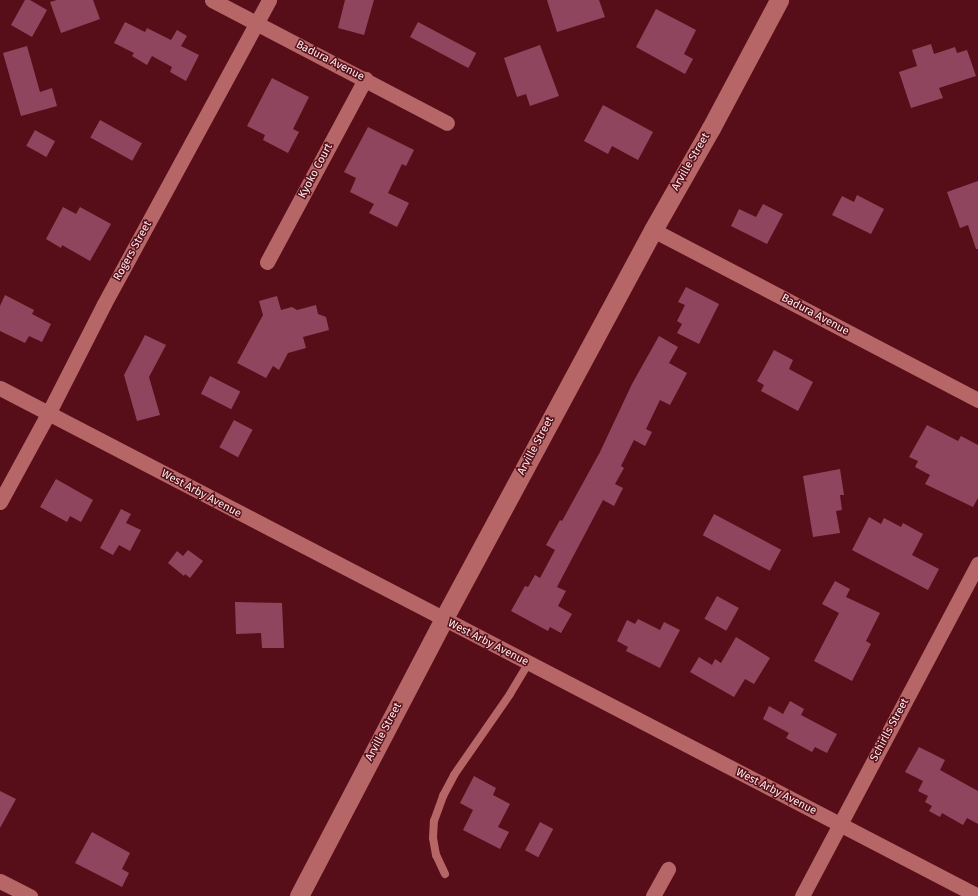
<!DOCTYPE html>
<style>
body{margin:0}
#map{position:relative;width:978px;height:896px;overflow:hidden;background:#580e18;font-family:"Fira Sans",sans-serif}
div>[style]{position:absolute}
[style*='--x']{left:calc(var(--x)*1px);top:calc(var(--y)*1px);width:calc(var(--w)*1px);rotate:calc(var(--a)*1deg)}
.building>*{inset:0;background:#90455f;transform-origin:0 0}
.service>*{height:8px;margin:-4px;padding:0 4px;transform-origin:4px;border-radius:4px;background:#b76667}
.minor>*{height:15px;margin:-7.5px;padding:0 7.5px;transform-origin:7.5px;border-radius:7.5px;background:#b76667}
.tertiary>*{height:19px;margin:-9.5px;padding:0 9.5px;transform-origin:9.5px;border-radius:9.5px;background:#b76667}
span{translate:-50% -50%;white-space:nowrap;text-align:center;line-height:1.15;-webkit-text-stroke:3px #580e18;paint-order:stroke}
.street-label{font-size:11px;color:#f9efef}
</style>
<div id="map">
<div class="building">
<div style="clip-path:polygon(25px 0,30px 0,47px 10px,32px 37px,11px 25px)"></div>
<div style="clip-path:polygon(57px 0,93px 0,100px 19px,61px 33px,50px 2px)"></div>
<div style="clip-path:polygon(345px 0,374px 0,364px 35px,338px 28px)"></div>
<div style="clip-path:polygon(547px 0,599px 0,605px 17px,557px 32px)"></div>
<div style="clip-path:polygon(656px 9px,696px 30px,684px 54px,693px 59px,685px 74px,636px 47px)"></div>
<div style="clip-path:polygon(125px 22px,145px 32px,147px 28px,171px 40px,177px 30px,187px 36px,181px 46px,199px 55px,186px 81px,170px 72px,172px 67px,152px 56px,147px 65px,132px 56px,134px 53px,114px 43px)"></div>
<div style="left:418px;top:22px;width:66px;height:17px;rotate:28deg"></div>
<div style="clip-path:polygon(931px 44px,934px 54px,955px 47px,957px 53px,967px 50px,976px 76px,939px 88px,943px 98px,911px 108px,899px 72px,917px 66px,912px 50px)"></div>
<div style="clip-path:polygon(540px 45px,559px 96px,530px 106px,526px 94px,517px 97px,504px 58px)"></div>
<div style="clip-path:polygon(27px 46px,40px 92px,52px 88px,57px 106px,21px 116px,3px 53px)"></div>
<div style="clip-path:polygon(272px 78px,309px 97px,293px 129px,299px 132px,288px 153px,263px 140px,265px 135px,247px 126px)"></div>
<div style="clip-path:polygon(603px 105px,653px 132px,638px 160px,612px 146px,608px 154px,584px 141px)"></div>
<div style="left:100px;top:120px;width:48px;height:20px;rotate:29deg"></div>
<div style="clip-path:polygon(368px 127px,414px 150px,406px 166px,402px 164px,388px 193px,409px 203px,397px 227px,369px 213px,374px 204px,350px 192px,356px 178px,344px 172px)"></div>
<div style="left:35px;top:130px;width:23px;height:18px;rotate:29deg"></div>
<div style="clip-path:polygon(978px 181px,978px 249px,976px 249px,968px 225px,960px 228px,947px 192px)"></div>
<div style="clip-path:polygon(857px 195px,884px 209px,871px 234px,832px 215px,842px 196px,854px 202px)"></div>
<div style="clip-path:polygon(763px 204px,783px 214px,767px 244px,731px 226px,739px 209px,756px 217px)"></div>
<div style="clip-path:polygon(63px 207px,76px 214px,80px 207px,111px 224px,90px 261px,62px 245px,61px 248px,46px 239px)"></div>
<div style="clip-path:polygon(686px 287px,719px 304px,699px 344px,677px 333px,682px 324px,677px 321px,685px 305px,678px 302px)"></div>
<div style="clip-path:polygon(5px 295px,34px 310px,32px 314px,51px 324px,42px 342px,29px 336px,25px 343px,0 331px,0 306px)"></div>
<div style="clip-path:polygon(277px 296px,281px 310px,292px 307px,297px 310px,316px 305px,318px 314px,326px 317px,329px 330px,303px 337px,306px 348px,288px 353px,279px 370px,273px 366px,266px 378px,237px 363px,263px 315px,259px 301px)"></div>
<div style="clip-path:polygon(145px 335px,166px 345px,149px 377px,160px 415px,137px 421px,124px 375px)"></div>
<div style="clip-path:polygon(659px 336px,678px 347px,669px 363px,687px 373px,670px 405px,660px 400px,646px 429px,652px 432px,645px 446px,634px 440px,621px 466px,624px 468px,615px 484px,623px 488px,614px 506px,603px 500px,557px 587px,566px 591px,558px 606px,572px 614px,561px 633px,550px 627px,548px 631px,511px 611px,525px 586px,528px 587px,535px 575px,540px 578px,555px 550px,546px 545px,560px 520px,562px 521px,600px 452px,632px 384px)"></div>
<div style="clip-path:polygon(774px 350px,793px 360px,789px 369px,813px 382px,798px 411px,761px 391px,764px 385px,757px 381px)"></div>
<div style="left:210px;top:376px;width:34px;height:20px;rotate:27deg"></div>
<div style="left:234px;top:420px;width:21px;height:31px;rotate:28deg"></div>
<div style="clip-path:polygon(927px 425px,958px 441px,961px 436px,978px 445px,978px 498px,973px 507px,925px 484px,930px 475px,915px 467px,918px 461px,909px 457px)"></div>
<div style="clip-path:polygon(840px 469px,844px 495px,840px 495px,842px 510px,836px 511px,840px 533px,813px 537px,803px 476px)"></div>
<div style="clip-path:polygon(56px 479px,93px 500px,81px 522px,70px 516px,67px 522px,40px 507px)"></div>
<div style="clip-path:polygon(121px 509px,131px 514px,126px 523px,141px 530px,130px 551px,119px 545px,113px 555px,100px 548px)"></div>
<div style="left:714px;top:514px;width:76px;height:24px;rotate:28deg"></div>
<div style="clip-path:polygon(869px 517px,881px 524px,884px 518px,901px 527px,903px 523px,923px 534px,912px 555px,939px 569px,928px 590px,852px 550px)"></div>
<div style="clip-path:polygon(188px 550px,203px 561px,190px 578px,185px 574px,184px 576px,168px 563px,177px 551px,183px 556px)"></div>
<div style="clip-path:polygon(835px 581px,850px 589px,846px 597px,880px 613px,866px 641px,871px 644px,852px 681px,814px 661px,839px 613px,822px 604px)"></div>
<div style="left:717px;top:596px;width:25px;height:26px;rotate:29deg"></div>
<div style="clip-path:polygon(235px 602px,282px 603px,284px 648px,262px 648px,261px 633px,236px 634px)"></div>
<div style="clip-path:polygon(638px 619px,660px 630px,664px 622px,680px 630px,660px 668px,626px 651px,628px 647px,617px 641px,627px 620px,635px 624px)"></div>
<div style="clip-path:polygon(736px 637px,770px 658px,754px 684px,745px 679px,734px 697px,690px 672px,699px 657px,712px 665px,715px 659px,721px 663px)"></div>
<div style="clip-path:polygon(790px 701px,804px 709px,801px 715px,837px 734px,827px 753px,815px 747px,812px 752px,786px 738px,789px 733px,763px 719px,769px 706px,783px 714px)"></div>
<div style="clip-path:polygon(919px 747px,945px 760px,940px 770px,978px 791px,978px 824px,967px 818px,963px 825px,942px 813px,940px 817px,929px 811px,932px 806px,925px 802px,928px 796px,918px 791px,923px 781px,905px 772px)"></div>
<div style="clip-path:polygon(474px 776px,496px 788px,493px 795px,510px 804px,498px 827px,509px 832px,500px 849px,463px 830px,473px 810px,460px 803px)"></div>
<div style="clip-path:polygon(0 791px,16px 799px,0 828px)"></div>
<div style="left:540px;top:822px;width:15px;height:32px;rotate:28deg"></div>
<div style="clip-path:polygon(92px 832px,130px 853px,122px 869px,129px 873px,122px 887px,75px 863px)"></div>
</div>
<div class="service">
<div style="--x:445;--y:874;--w:21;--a:-115"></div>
<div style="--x:436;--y:855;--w:17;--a:-100"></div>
<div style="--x:433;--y:838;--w:17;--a:-87"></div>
<div style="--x:434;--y:821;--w:27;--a:-70"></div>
<div style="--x:443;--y:796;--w:24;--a:-62"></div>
<div style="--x:454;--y:775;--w:98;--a:-55.3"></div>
<div style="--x:510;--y:694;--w:35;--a:-59"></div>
</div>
<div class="minor">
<div style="--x:212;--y:0;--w:265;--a:27.6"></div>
<div style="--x:653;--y:230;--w:367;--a:27.6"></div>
<div style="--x:267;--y:262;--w:208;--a:-61.8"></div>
<div style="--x:0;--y:388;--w:1102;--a:27.45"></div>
<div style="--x:0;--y:502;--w:100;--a:-61.4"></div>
<div style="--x:48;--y:414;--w:123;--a:-63"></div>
<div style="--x:104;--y:304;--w:346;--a:-61.5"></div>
<div style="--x:0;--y:881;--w:34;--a:27"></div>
<div style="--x:653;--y:896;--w:31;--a:-61"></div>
<div style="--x:802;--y:896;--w:376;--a:-62.1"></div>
</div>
<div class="tertiary">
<div style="--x:299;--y:896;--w:311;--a:-62.4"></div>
<div style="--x:443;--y:620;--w:443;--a:-61.7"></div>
<div style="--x:653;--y:230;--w:117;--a:-60.4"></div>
<div style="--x:711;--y:128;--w:145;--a:-62"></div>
</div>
<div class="street-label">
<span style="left:330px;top:61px;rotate:27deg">Badura Avenue</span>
<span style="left:691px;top:162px;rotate:-60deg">Arville Street</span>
<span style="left:316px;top:171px;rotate:-62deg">Kyoko Court</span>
<span style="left:133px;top:251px;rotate:-61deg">Rogers Street</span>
<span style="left:815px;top:315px;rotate:28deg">Badura Avenue</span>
<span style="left:536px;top:446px;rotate:-62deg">Arville Street</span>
<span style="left:201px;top:494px;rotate:28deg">West Arby Avenue</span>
<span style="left:488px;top:643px;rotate:27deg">West Arby Avenue</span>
<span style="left:890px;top:730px;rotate:-62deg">Schirlls Street</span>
<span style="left:384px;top:732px;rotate:-62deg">Arville Street</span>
<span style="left:776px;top:792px;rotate:27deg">West Arby Avenue</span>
</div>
</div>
